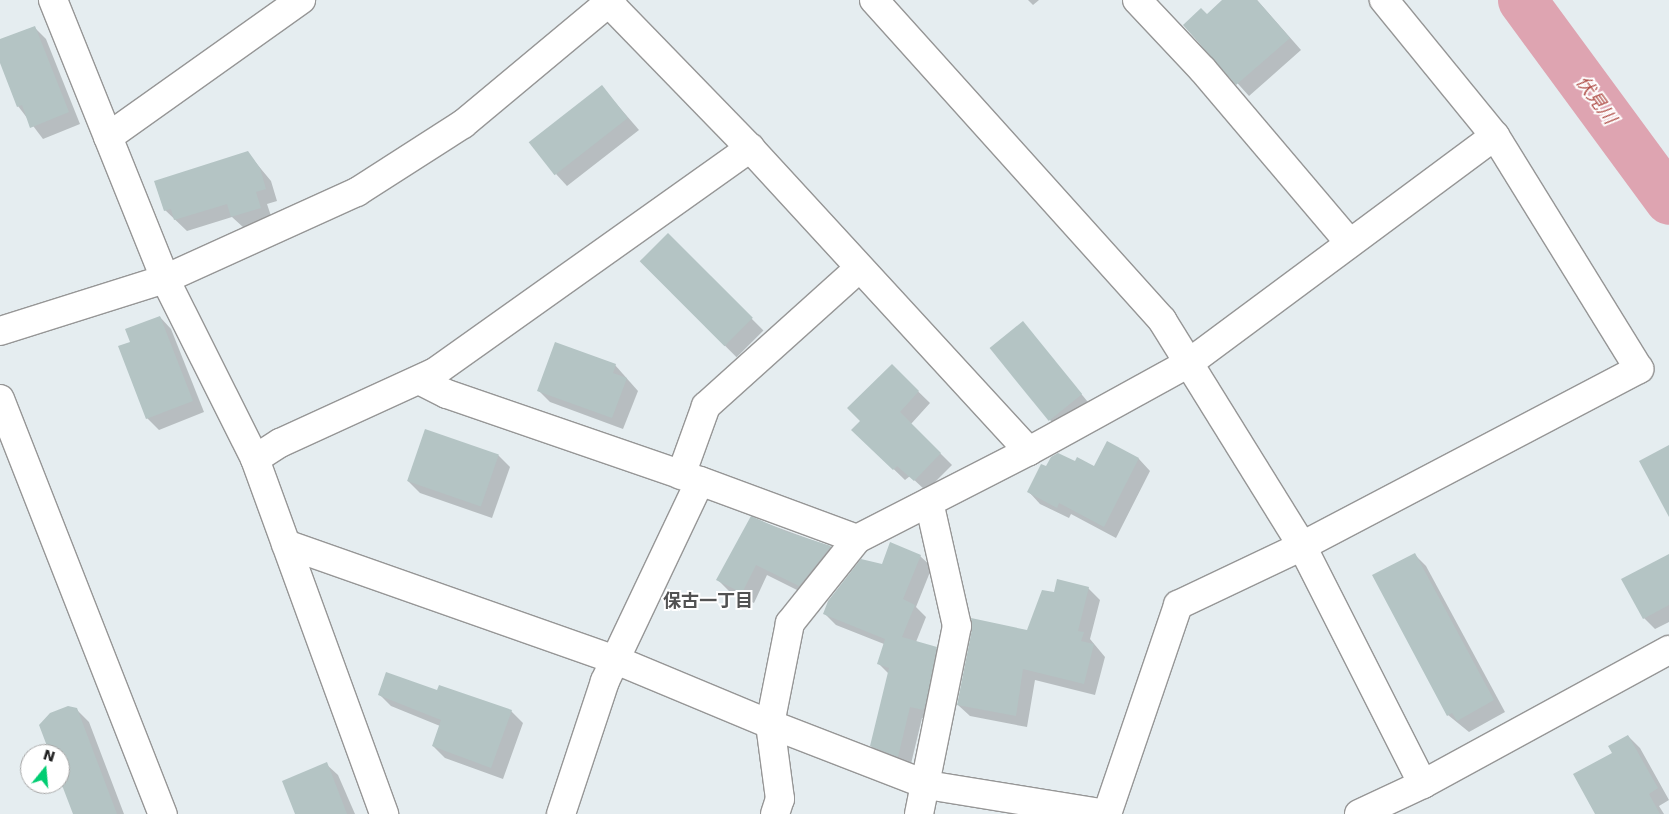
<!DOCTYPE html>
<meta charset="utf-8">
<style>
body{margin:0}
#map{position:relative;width:1669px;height:814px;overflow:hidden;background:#e5edf0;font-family:"DejaVu Sans","Noto Sans JP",sans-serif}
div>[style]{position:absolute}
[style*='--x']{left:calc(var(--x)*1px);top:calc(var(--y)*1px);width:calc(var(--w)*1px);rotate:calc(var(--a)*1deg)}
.shadow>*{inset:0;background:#0003;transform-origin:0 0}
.river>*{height:49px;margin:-24.5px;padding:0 24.5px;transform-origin:24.5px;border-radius:24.5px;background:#dea4b1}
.building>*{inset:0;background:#b4c4c4;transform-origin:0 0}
.roads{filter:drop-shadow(1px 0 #969696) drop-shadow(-1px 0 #969696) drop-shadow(0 1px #969696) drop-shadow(0 -1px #969696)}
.minor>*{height:28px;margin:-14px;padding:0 14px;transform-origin:14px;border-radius:14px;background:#fff}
span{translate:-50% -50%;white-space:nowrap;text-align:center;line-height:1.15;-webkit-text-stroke:4px #fff;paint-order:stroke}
.water-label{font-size:18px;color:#b04f49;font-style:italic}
.neighbourhood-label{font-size:18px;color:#525252;font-weight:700}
.north{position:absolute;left:20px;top:744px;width:50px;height:50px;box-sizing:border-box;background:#fff;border:1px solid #a5a5a5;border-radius:50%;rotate:17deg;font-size:14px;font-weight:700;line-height:20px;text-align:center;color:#1f1f1f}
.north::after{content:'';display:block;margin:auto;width:18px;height:22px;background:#00cd72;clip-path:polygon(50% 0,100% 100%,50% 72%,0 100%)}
</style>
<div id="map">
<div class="shadow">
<div style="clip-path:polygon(1028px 0,1039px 0,1033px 5px)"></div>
<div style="clip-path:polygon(1224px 0,1257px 0,1301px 50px,1249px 96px,1185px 25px,1207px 15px)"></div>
<div style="clip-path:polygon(34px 27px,46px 39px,80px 124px,43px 139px,18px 106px,0 47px,0 40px)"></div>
<div style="clip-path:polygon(601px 86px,639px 130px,567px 186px,556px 174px)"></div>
<div style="clip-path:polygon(247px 152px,271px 181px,277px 201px,267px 204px,272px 219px,244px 228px,232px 217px,187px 231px,165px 210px)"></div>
<div style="left:668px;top:235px;width:135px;height:38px;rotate:45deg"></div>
<div style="clip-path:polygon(160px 317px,171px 329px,204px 412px,159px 430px,147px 418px,132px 342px)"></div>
<div style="clip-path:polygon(1023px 323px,1092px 407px,1061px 431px,1050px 420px)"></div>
<div style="clip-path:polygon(615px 365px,638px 391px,623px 429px,550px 402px,538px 390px)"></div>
<div style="clip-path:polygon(892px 366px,930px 403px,911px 424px,952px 465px,926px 491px,910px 476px,905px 480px,853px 430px,861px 421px)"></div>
<div style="clip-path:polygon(1107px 443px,1139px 459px,1150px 471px,1116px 538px,1071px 514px,1069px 518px,1040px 504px,1029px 492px,1046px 468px,1076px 463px,1095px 468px)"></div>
<div style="clip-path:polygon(498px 455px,510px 467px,492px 518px,420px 493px,408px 481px)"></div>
<div style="clip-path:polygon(752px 518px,831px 547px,842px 559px,811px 597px,767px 575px,754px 603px,730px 592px,718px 580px)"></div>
<div style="clip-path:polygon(1414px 554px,1426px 566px,1505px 712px,1469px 732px,1448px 715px)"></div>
<div style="clip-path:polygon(1669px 555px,1669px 622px,1655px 629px,1644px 618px)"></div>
<div style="clip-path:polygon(920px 556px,932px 567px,916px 607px,926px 617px,916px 642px,936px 648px,948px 659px,934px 720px,922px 718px,910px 768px,883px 757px,871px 746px,889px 674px,879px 664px,884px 644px,836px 625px,824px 613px,883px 565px)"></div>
<div style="clip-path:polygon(1088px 588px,1100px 600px,1090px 639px,1105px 657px,1095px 695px,1035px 680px,1027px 727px,970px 716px,958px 705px,1028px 632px,1055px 593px)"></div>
<div style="clip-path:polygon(438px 691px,511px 711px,523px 723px,503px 779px,445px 758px,433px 746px,440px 726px,391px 706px,379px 694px)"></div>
<div style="clip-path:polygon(77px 710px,89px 722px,124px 814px,74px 814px,60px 776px,60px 754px,51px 754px)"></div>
<div style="clip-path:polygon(1628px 736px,1640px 748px,1669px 800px,1659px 806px,1664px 814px,1597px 814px,1613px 753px)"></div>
<div style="clip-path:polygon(326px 764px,338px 775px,355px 814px,296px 814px)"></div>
</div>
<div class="river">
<div style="--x:1522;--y:0;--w:248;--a:53.7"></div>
</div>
<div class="building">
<div style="clip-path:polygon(1222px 0,1257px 0,1290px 38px,1236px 85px,1183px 25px,1201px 8px,1207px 14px)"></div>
<div style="clip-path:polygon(35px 26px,69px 112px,30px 128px,22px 105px,17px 107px,0 63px,0 39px)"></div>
<div style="left:602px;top:85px;width:42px;height:93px;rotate:52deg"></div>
<div style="clip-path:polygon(248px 151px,260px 168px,266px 189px,256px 192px,261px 208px,231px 217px,227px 204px,174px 220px,171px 209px,164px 211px,154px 181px)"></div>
<div style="left:668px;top:233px;width:120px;height:40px;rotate:45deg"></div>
<div style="clip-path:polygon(160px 316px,193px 401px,146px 419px,118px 346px,130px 342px,125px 329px)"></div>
<div style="left:1023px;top:321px;width:94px;height:43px;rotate:51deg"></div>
<div style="clip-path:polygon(555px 342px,616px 364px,613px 373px,627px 378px,612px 418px,537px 391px)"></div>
<div style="clip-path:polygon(892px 364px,919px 391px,900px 412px,941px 453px,914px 481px,897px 466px,893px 470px,851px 430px,860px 421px,847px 408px)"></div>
<div style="left:425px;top:429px;width:78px;height:55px;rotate:19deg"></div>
<div style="clip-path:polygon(1107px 441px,1139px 458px,1104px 527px,1059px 503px,1057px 508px,1027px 492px,1041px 464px,1046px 466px,1051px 457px,1058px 453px,1075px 461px,1077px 457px,1094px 466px)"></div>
<div style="clip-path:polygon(1669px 445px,1669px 517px,1639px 461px)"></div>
<div style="clip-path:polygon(751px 516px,787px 532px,831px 546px,799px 586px,756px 565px,742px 593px,716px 580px)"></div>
<div style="clip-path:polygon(890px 542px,921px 555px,903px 599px,915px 605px,902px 637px,937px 647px,926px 703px,923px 710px,910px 707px,898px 757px,870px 746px,889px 668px,877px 664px,885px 639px,823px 614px,828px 601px,861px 559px,882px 564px)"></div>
<div style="clip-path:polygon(1415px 553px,1494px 700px,1457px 721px,1452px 713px,1447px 716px,1372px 575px)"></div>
<div style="clip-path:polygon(1669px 554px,1669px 605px,1643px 619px,1621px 579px)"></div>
<div style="clip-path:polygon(1057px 579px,1089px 587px,1078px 631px,1084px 632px,1081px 641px,1094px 644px,1084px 684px,1023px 669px,1016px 716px,957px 705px,972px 629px,971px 618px,1027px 630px,1042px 590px,1054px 592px)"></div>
<div style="clip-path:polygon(386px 672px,437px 690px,439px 685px,512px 710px,491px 768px,432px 746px,441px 720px,378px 695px)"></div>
<div style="clip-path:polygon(68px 706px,77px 708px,117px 814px,73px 814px,60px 780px,60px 754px,50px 754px,39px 725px,50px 713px)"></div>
<div style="clip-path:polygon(1628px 735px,1658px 788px,1649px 794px,1660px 814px,1595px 814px,1573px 774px,1612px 753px,1608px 746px)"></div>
<div style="clip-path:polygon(327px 762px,347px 814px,295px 814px,282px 781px)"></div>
</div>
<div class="roads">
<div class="minor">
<div style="--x:53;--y:0;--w:301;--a:68.1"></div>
<div style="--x:165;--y:279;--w:201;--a:63.4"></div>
<div style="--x:255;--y:459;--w:378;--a:70"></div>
<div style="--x:606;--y:0;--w:206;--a:45.8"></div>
<div style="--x:750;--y:148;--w:412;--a:47.4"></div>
<div style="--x:874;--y:0;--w:431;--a:48"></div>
<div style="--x:1162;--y:320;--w:266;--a:58.2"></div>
<div style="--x:1302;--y:546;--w:267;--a:63.1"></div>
<div style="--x:1137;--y:0;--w:96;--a:46.7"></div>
<div style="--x:1203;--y:70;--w:226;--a:49.7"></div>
<div style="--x:108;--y:137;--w:237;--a:-35.4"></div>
<div style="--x:0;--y:331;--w:173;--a:-17.5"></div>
<div style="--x:165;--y:279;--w:211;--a:-24.4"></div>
<div style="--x:357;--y:192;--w:126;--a:-32.7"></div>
<div style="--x:463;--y:124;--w:194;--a:-39.8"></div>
<div style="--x:419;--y:380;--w:31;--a:27"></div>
<div style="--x:447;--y:394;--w:268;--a:19"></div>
<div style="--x:0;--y:399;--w:446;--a:68.6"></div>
<div style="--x:255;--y:459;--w:30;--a:-33"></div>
<div style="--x:280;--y:443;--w:170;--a:-24.6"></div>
<div style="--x:435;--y:372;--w:387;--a:-35.4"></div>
<div style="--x:681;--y:475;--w:73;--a:-70.1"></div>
<div style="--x:706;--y:406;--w:206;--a:-42"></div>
<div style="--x:286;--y:544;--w:350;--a:19.4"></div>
<div style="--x:616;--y:660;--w:167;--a:22.6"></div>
<div style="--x:770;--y:724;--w:168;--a:21.2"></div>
<div style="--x:927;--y:785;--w:182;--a:9.2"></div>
<div style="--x:561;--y:814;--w:140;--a:-71.7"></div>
<div style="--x:605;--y:681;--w:221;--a:-64.6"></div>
<div style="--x:700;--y:481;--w:167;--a:20.3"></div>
<div style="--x:857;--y:539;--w:193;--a:-27.1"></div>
<div style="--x:1029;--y:451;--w:183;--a:-28.8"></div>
<div style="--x:1189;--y:363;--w:381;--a:-36.6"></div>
<div style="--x:775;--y:814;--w:16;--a:-72"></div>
<div style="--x:780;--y:799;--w:76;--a:-97.6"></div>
<div style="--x:770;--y:724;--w:103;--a:-78.8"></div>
<div style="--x:790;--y:623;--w:107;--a:-51.4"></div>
<div style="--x:919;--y:814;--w:192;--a:-78.6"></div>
<div style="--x:957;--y:626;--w:127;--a:-102.7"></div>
<div style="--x:1107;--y:814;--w:221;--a:-71.2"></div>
<div style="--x:1178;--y:605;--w:137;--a:-25.4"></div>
<div style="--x:1302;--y:546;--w:381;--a:-27.7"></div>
<div style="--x:1639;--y:369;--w:274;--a:-121.7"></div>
<div style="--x:1495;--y:136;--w:176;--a:-129.2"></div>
<div style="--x:1359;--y:814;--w:71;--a:-25.1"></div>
<div style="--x:1423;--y:784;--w:280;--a:-28.6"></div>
</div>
</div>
<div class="water-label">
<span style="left:1596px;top:100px;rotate:54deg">伏見川</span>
</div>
<div class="neighbourhood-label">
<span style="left:708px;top:601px">保古一丁目</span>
</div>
<div class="north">N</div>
</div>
